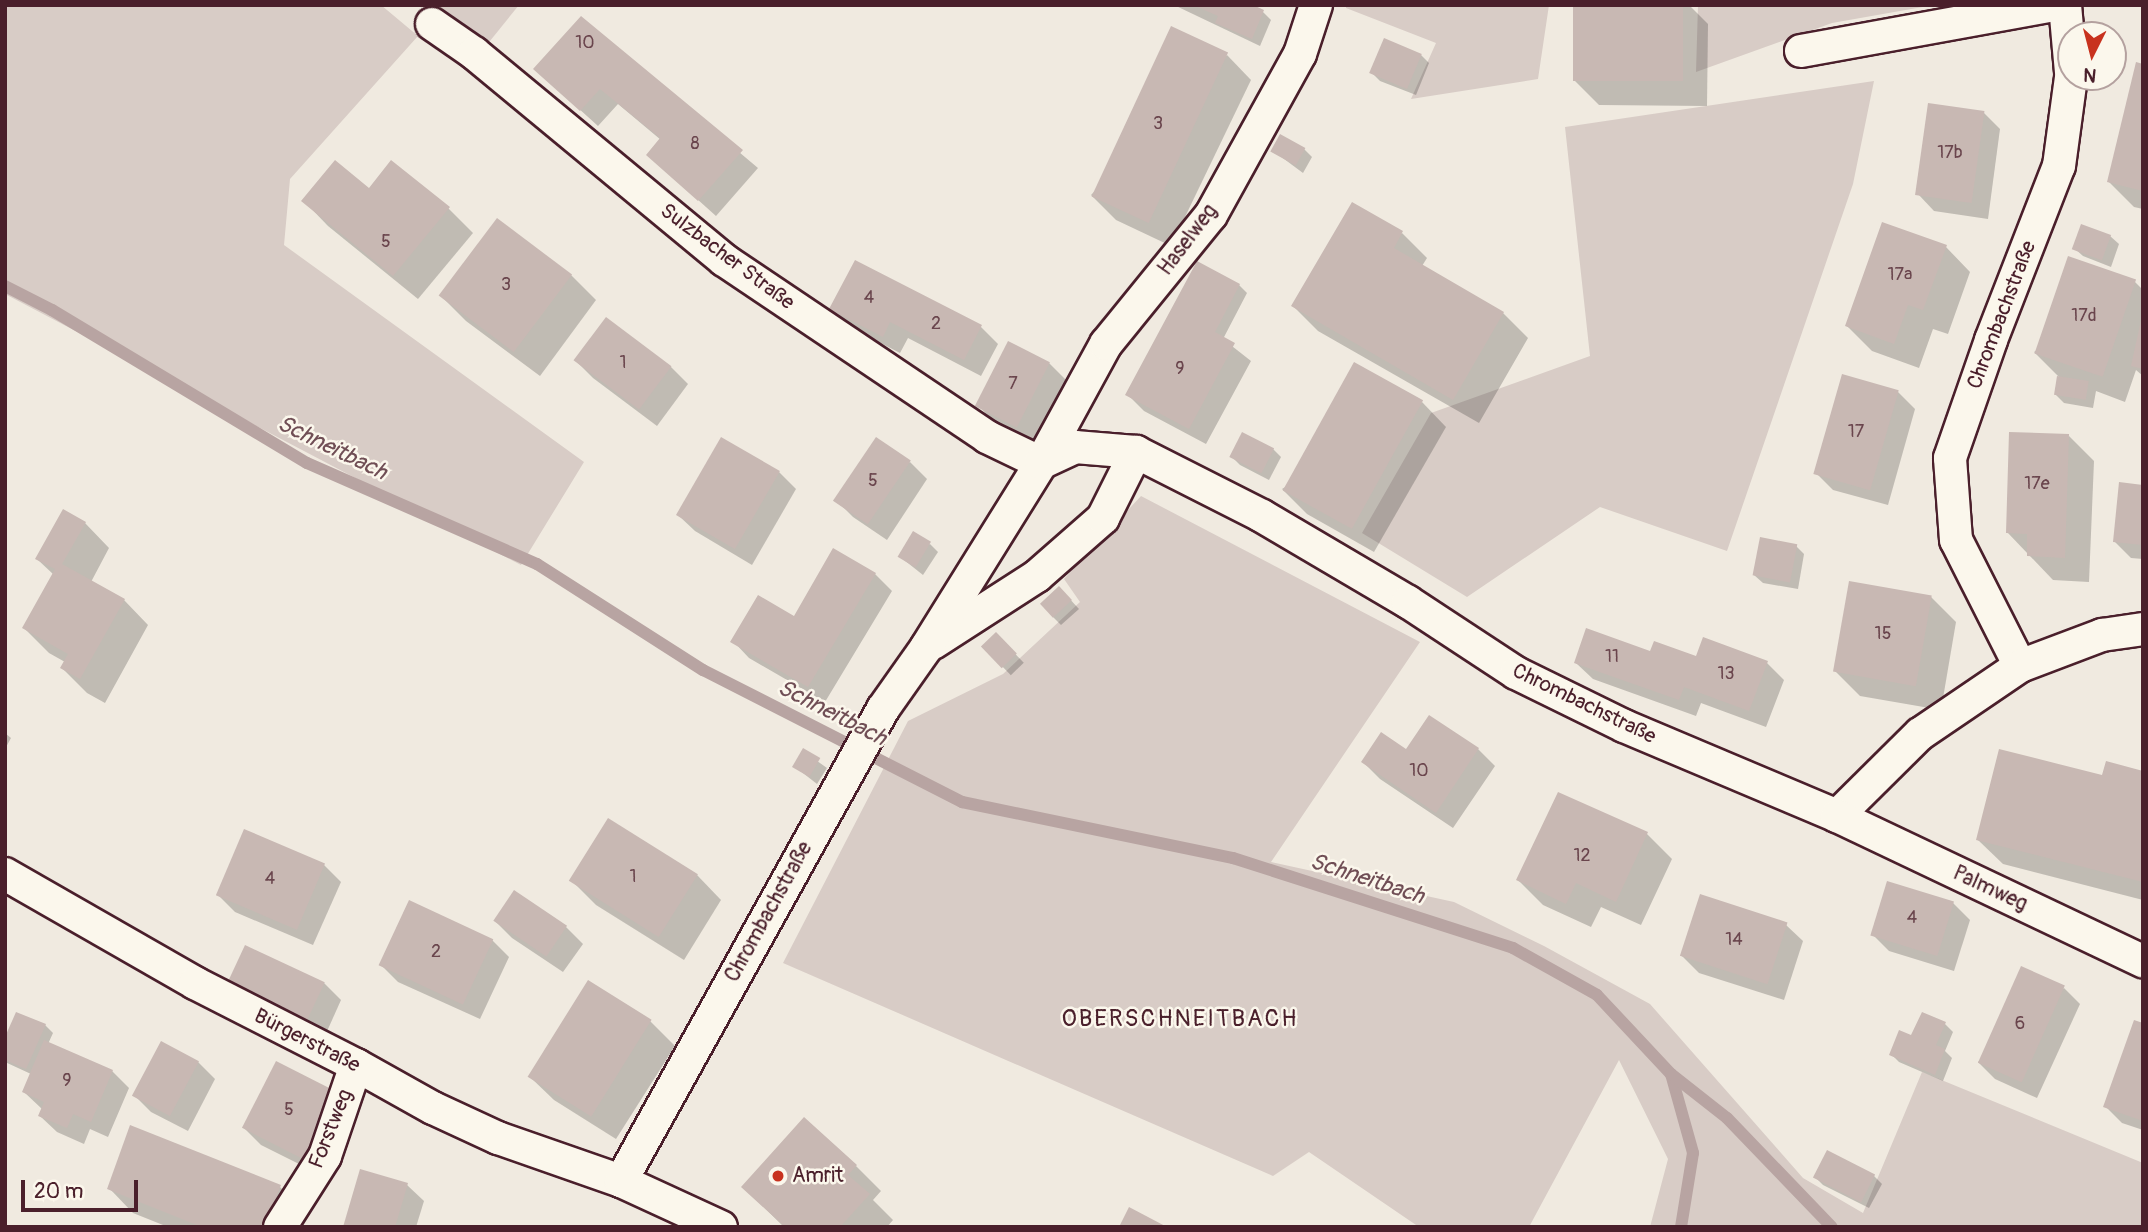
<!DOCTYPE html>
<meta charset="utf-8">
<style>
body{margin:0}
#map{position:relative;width:2148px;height:1232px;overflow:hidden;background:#f0eae0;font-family:Pangolin,sans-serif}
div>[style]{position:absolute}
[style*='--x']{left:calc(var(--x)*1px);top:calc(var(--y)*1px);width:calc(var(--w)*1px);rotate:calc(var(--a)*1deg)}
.green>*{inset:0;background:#d8ccc6}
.shadow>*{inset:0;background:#0003;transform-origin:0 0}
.stream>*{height:12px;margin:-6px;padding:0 6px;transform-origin:6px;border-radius:6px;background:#b8a4a2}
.building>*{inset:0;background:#c8b8b3;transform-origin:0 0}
.roads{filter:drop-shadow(2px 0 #4a1f2b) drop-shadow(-2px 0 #4a1f2b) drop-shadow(0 2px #4a1f2b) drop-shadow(0 -2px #4a1f2b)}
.minor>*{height:32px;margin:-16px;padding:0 16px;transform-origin:16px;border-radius:16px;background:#fbf7ec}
.dots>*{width:19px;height:19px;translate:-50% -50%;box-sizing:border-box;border:4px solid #fbf7ec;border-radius:50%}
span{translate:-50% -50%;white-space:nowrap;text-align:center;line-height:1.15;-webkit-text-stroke:5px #fbf7ec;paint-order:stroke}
.number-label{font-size:18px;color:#6a454d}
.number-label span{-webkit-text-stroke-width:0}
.street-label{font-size:21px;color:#4a1f2b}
.poi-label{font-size:21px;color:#4a1f2b}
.left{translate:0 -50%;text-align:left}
.water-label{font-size:23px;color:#704e55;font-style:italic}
.quarter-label{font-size:24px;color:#4a1f2b;letter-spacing:2px}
.frame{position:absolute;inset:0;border:7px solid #4a1f2b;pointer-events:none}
.north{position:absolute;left:2057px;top:21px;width:70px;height:70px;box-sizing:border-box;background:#fbf7ec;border:2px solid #b4a19f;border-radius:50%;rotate:186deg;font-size:19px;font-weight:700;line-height:28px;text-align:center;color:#4a1f2b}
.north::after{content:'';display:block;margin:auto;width:24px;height:32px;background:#c8321e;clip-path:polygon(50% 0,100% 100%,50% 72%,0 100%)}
.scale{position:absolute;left:21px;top:1180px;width:117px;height:32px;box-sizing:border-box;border:4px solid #4a1f2b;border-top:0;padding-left:9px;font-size:21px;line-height:24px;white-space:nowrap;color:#4a1f2b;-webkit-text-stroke:5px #fbf7ec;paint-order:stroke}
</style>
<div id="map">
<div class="green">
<div style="clip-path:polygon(5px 5px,381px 5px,418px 36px,290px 179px,284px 245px,584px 462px,521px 565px,5px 294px)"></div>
<div style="clip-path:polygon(423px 5px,519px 5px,481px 52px)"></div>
<div style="clip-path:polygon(1346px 5px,1549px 5px,1538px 79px,1411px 99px,1436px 43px,1346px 8px)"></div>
<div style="clip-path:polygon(1698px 5px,1934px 5px,1832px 23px,1696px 72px)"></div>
<div style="clip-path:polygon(1874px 81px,1853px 184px,1727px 551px,1600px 507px,1467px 597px,1362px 533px,1431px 413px,1590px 356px,1565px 127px)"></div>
<div style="clip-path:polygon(1141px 496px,1420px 642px,1271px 862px,1454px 902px,1544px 946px,1650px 1004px,1803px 1178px,1863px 1213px,1922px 1072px,2143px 1163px,2143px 1227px,1650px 1227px,1668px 1159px,1619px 1060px,1529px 1227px,1419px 1227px,1309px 1152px,1273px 1176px,783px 963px,908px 721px,1003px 674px,1080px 602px,1064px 579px)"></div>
</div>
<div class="shadow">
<div style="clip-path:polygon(1174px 5px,1248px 5px,1263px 12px,1271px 20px,1260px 46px)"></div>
<div style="clip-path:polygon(1574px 5px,1689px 5px,1708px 24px,1707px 106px,1599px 105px,1574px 80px)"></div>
<div style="clip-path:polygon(581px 19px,758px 168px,716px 216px,648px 155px,661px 140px,618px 104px,598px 126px,535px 69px)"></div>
<div style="clip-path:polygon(1227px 55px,1251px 80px,1171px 246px,1116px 220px,1091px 195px)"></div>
<div style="clip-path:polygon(1421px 55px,1429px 63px,1416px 95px,1380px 81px,1372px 73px)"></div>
<div style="clip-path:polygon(2143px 66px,2143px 209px,2134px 207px,2109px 182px)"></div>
<div style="clip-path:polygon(1983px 112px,2000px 129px,1988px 219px,1934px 211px,1918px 194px)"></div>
<div style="clip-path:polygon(1304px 149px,1312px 157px,1303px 173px,1272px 150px)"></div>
<div style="clip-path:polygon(369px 190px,448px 208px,473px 233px,418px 299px,328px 226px,304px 201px)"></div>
<div style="clip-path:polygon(1402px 233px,1427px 258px,1422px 266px,1503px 313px,1528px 338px,1479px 423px,1318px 331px,1293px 306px)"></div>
<div style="clip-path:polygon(2110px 236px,2119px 244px,2111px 267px,2083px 256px,2074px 248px)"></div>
<div style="clip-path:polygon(1946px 247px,1970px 272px,1948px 334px,1933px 329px,1919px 368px,1872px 351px,1847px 326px)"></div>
<div style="clip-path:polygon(856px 262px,981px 327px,998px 344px,981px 376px,908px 338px,900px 353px,848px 326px,831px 309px)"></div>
<div style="clip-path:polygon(571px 275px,596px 300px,540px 376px,466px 321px,441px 296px)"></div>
<div style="clip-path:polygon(2135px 282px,2143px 290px,2143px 376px,2136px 370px,2125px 402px,2096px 391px,2093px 408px,2064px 403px,2056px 395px,2059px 377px,2034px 352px)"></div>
<div style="clip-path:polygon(1239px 285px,1247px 293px,1223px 339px,1251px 361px,1206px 444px,1144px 411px,1127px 394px)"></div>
<div style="clip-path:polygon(607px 320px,671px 367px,688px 384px,657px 426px,593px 378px,576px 361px)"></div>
<div style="clip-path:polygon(1049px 363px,1066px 380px,1034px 442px,994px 422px,978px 405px)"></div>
<div style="clip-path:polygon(1898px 392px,1915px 409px,1888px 505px,1833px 490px,1816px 473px)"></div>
<div style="clip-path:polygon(1422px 402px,1446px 427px,1374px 552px,1307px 514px,1282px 489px)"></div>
<div style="clip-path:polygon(2069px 436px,2094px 461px,2089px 582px,2053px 580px,2007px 532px)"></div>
<div style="clip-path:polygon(1273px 449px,1281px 457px,1269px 480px,1240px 465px,1232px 457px)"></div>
<div style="clip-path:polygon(910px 462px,927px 479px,887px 540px,853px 517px,837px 501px)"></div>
<div style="clip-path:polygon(779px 472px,796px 489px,752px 565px,695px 531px,678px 515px)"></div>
<div style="clip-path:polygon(2143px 487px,2143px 559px,2131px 558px,2114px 541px)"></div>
<div style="clip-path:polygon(85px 523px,109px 548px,91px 582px,124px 600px,148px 625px,105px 703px,87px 693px,62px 668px,65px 662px,49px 653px,24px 628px,54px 575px,37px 559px)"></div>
<div style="clip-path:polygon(930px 544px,938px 552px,923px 575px,899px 556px)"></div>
<div style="clip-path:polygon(1796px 546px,1804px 554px,1798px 589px,1763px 583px,1754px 575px)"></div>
<div style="clip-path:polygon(875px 574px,892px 591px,825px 702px,749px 658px,733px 641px,794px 618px)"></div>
<div style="clip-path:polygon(1067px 596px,1079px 609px,1061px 625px,1053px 617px)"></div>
<div style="clip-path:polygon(1931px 597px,1956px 622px,1941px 710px,1860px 696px,1835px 671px)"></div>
<div style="left:996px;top:634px;width:40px;height:18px;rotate:46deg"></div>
<div style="clip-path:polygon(1651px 653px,1767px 663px,1784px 680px,1766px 727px,1701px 703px,1696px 716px,1593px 679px,1576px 663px)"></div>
<div style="clip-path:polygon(1430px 717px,1478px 749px,1495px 766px,1453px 828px,1380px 779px,1363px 762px,1407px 751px)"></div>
<div style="clip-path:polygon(5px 733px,11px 738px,5px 749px)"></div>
<div style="clip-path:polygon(803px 751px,827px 768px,817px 784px,794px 766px)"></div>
<div style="clip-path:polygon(2143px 773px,2143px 900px,2003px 864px,1978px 840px,2103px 777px)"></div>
<div style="clip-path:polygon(1559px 794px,1647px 834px,1672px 859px,1641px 925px,1601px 907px,1591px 927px,1543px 905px,1518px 880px)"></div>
<div style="clip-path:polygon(324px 865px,341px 882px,313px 945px,235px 912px,218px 895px)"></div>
<div style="clip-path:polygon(697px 875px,721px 900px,684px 960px,596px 905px,571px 880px)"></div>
<div style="clip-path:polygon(1953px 903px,1970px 920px,1954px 971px,1889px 951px,1872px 934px)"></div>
<div style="clip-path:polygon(495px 921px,566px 927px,583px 944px,563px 972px,512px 938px)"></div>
<div style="clip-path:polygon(1786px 925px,1803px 941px,1784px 1000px,1699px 973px,1682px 956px)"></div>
<div style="clip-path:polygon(492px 940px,509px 957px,480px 1019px,398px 982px,381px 965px)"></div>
<div style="clip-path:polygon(246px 947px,324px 983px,341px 1000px,324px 1038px,246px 1002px)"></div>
<div style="clip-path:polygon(2064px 988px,2080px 1004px,2037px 1098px,1995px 1079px,1978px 1062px)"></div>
<div style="clip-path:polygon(650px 1021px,675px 1046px,616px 1139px,554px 1100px,529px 1076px)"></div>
<div style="clip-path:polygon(1945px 1024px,1953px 1032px,1945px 1051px,1952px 1058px,1943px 1081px,1899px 1062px,1891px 1054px,1912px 1038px)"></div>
<div style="clip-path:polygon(45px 1025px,53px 1033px,48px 1044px,112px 1071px,129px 1088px,108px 1137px,90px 1129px,84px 1144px,57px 1132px,40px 1116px,42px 1109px,24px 1092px,31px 1074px,5px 1062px,5px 1041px)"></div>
<div style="clip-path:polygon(2143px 1025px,2143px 1130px,2122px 1123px,2105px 1106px)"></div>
<div style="clip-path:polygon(198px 1062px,215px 1079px,188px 1131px,151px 1112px,135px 1096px)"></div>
<div style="clip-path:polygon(335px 1094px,319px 1174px,261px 1145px,244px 1128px)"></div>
<div style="clip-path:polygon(856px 1166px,881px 1191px,873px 1200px,893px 1220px,887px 1227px,784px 1227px,743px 1187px)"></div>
<div style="clip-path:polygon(1874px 1176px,1882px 1184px,1869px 1208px,1823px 1185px,1815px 1177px)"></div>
<div style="clip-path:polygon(407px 1185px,424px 1201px,416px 1227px,345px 1227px)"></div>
<div style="clip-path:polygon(280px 1187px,305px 1212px,299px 1227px,168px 1227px,133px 1213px,109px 1188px)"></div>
</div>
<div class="stream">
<div style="--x:5;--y:286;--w:53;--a:27.1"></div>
<div style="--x:52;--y:310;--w:297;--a:31"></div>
<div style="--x:307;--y:463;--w:251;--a:23.7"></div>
<div style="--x:537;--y:564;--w:197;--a:32.6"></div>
<div style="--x:703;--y:670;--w:291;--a:27"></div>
<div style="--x:962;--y:802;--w:277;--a:11.7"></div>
<div style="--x:1233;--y:858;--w:294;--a:17.8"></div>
<div style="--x:1513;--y:948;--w:96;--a:29.2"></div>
<div style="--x:1597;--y:995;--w:108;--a:46.9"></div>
<div style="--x:1671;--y:1074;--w:82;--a:74.4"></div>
<div style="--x:1693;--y:1153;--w:75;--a:99.2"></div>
<div style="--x:1671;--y:1074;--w:71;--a:38.2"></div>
<div style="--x:1727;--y:1118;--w:151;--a:46.1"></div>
</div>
<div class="building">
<div style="clip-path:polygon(1193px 5px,1253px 5px,1264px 10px,1252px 39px,1215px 23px,1218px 16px)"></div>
<div style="left:1573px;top:5px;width:110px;height:76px"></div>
<div style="clip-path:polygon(581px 16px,743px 150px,698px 201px,646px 155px,660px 138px,600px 89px,580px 111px,533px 69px)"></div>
<div style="left:1171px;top:26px;width:63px;height:188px;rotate:25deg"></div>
<div style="left:1384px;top:38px;width:41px;height:38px;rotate:23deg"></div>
<div style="clip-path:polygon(2136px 62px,2143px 64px,2143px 191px,2107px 182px)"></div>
<div style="left:1928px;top:103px;width:57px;height:93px;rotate:8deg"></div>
<div style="left:1280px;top:134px;width:29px;height:20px;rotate:29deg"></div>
<div style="clip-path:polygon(335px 160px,369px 188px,391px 160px,450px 207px,393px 276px,301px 201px)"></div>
<div style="clip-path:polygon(1352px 202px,1403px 231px,1394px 248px,1504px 312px,1453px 400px,1291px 306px)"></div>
<div style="left:497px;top:218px;width:94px;height:97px;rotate:37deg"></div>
<div style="clip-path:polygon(1882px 222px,1947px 245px,1923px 310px,1908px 305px,1894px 344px,1845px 326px)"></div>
<div style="left:2081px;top:224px;width:32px;height:27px;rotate:20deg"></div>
<div style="left:2068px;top:256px;width:72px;height:103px;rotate:19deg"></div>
<div style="clip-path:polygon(855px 260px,982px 325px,964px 360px,890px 322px,883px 337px,829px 309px)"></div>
<div style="clip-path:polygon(1197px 261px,1240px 284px,1215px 332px,1235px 343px,1189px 429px,1125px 395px)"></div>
<div style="clip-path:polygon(2142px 316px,2143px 316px,2143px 369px,2131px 366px)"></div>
<div style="left:606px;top:317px;width:82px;height:54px;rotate:37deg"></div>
<div style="left:1008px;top:341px;width:47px;height:73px;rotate:27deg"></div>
<div style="left:1354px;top:362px;width:79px;height:147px;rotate:29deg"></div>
<div style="left:1842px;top:374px;width:59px;height:104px;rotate:16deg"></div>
<div style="left:2057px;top:376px;width:32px;height:19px;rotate:9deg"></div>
<div style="left:1242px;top:432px;width:36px;height:28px;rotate:27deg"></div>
<div style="clip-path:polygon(2009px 432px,2069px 434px,2065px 558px,2027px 556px,2027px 534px,2006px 533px)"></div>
<div style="left:721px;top:437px;width:68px;height:90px;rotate:30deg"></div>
<div style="left:876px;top:437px;width:42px;height:77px;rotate:34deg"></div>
<div style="clip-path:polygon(2119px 482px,2143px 485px,2143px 545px,2113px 542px)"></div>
<div style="clip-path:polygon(63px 509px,86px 522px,62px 564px,125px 599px,80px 679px,60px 668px,68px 654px,22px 628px,55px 569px,35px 559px)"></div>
<div style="left:913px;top:531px;width:21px;height:30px;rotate:31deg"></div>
<div style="left:1760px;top:537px;width:38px;height:39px;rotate:11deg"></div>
<div style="clip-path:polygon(833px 548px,876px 573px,808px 687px,730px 642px,758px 595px,794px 616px)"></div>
<div style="left:1849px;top:581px;width:84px;height:92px;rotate:10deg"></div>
<div style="left:1059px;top:586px;width:19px;height:26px;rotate:47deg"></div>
<div style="clip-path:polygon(1586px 628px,1650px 651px,1654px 641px,1696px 656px,1703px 637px,1768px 661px,1749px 711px,1684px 687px,1679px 700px,1574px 663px)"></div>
<div style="left:996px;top:632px;width:30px;height:21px;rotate:46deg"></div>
<div style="clip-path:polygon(1429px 715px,1479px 748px,1436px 813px,1361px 762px,1381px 732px,1406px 749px)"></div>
<div style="left:803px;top:748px;width:20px;height:22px;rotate:30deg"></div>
<div style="clip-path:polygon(1999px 749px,2102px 775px,2106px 761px,2143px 771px,2143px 882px,1976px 840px)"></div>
<div style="clip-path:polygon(1558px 792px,1648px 832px,1616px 902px,1576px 883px,1566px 904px,1516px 880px)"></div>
<div style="left:608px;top:818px;width:106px;height:74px;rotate:32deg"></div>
<div style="left:244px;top:829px;width:88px;height:72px;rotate:23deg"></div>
<div style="left:1887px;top:881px;width:70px;height:57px;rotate:17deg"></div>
<div style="left:514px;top:890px;width:64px;height:37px;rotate:34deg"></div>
<div style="left:1700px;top:894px;width:92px;height:65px;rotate:18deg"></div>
<div style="left:409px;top:900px;width:93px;height:72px;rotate:25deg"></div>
<div style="left:245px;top:945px;width:88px;height:44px;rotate:25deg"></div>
<div style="left:2021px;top:966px;width:48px;height:106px;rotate:24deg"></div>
<div style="left:588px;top:980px;width:75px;height:114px;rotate:32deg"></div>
<div style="clip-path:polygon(16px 1012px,46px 1024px,26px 1069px,5px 1060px,5px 1037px)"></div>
<div style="clip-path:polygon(1922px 1012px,1946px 1022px,1936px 1045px,1945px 1049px,1935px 1075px,1889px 1055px,1899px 1030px,1911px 1035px)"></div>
<div style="clip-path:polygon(2134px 1020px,2143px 1023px,2143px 1121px,2103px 1107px)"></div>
<div style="clip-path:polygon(44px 1040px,113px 1070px,91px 1122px,73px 1114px,67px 1128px,38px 1116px,44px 1102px,22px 1092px)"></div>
<div style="left:161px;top:1041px;width:43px;height:62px;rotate:28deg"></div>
<div style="left:276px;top:1061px;width:68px;height:75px;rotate:27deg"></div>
<div style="clip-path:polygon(804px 1117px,857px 1165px,848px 1175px,870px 1194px,840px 1227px,785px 1227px,741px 1187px)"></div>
<div style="clip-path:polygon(130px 1125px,281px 1185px,264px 1227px,202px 1227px,107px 1189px)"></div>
<div style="left:1827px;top:1150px;width:54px;height:31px;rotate:27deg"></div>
<div style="clip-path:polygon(360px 1169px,408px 1183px,395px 1227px,343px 1227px)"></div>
<div style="clip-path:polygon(1129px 1207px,1167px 1227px,1119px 1227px)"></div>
</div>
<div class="roads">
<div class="minor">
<div style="--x:2065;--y:5;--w:67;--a:84.9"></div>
<div style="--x:432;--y:24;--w:51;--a:34.6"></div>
<div style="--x:474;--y:53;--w:325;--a:39.6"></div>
<div style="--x:724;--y:260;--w:317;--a:33.9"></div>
<div style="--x:987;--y:437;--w:60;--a:25.7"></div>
<div style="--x:1041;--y:463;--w:136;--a:-61.4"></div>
<div style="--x:1106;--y:344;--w:166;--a:-50.9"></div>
<div style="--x:1211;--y:215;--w:184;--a:-61.1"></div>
<div style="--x:1300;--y:54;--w:52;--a:-71.9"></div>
<div style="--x:1801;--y:51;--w:256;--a:-10.3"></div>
<div style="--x:933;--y:643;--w:124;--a:-32.8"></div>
<div style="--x:1037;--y:576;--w:88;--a:-41.3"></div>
<div style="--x:1103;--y:518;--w:74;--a:-63.4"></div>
<div style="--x:2020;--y:666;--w:141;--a:-116.9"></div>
<div style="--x:1956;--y:540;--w:82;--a:-94.2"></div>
<div style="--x:1950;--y:458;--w:125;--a:-70.8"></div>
<div style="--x:1991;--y:340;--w:187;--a:-68.7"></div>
<div style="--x:2059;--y:166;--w:90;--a:-82.3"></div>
<div style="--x:1837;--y:816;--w:117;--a:-44.7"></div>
<div style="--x:1920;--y:734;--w:121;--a:-34.2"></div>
<div style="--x:2020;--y:666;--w:88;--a:-20.7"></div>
<div style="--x:2102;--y:635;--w:41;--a:-8.3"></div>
<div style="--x:5;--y:874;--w:219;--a:29.8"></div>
<div style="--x:195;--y:983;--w:181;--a:27"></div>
<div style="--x:356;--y:1065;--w:88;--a:29.2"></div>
<div style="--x:433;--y:1108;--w:72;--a:24.8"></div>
<div style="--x:498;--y:1138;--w:130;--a:19.3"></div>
<div style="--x:621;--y:1181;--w:110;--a:24.7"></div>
<div style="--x:621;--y:1181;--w:540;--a:-60.97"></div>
<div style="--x:883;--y:709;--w:75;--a:-54.8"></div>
<div style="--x:926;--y:648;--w:218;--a:-58.1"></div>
<div style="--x:1041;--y:463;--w:38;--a:-25"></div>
<div style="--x:1075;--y:447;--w:61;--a:4.7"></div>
<div style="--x:1136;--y:452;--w:141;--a:26.9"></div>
<div style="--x:1262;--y:516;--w:169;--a:30.5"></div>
<div style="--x:1408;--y:602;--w:129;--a:33.3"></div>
<div style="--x:1516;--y:673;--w:120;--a:26.1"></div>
<div style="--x:1624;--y:726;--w:231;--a:22.9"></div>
<div style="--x:1837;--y:816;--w:339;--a:25.4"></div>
<div style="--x:280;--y:1227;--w:84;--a:-57.6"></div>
<div style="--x:325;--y:1156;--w:96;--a:-71.2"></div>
</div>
</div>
<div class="dots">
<div style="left:778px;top:1176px;background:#c8321e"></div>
</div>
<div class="number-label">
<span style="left:585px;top:43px">10</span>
<span style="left:1158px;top:124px">3</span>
<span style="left:695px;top:144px">8</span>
<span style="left:1950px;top:153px">17b</span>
<span style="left:386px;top:242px">5</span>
<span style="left:1900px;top:275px">17a</span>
<span style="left:506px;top:285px">3</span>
<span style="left:869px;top:298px">4</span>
<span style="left:2084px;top:316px">17d</span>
<span style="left:936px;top:324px">2</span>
<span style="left:623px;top:363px">1</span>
<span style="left:1180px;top:369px">9</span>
<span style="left:1013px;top:384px">7</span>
<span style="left:1856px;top:432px">17</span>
<span style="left:873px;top:481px">5</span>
<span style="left:2037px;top:484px">17e</span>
<span style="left:1883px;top:634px">15</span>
<span style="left:1612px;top:657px">11</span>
<span style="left:1726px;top:674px">13</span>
<span style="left:1419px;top:771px">10</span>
<span style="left:1582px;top:856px">12</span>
<span style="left:633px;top:877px">1</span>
<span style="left:270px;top:879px">4</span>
<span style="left:1912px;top:918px">4</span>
<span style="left:1734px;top:940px">14</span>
<span style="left:436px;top:952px">2</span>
<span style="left:2020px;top:1024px">6</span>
<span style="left:67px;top:1081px">9</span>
<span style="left:289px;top:1110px">5</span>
</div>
<div class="street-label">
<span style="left:1188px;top:240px;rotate:-53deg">Haselweg</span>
<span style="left:727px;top:257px;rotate:37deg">Sulzbacher Straße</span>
<span style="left:2002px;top:315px;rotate:-69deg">Chrombachstraße</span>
<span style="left:1584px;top:704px;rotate:26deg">Chrombachstraße</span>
<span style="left:1990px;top:889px;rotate:25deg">Palmweg</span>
<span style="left:769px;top:912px;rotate:-61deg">Chrombachstraße</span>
<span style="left:307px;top:1041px;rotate:27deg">Bürgerstraße</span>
<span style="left:331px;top:1129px;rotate:-68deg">Forstweg</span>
</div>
<div class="poi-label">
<span class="left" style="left:792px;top:1176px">Amrit</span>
</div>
<div class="water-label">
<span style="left:332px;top:448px;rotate:26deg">Schneitbach</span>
<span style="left:832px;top:713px;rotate:27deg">Schneitbach</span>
<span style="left:1367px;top:879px;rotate:18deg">Schneitbach</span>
</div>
<div class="quarter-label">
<span style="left:1180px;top:1019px">OBERSCHNEITBACH</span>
</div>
<div class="frame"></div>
<div class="north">N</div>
<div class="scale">20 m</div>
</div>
